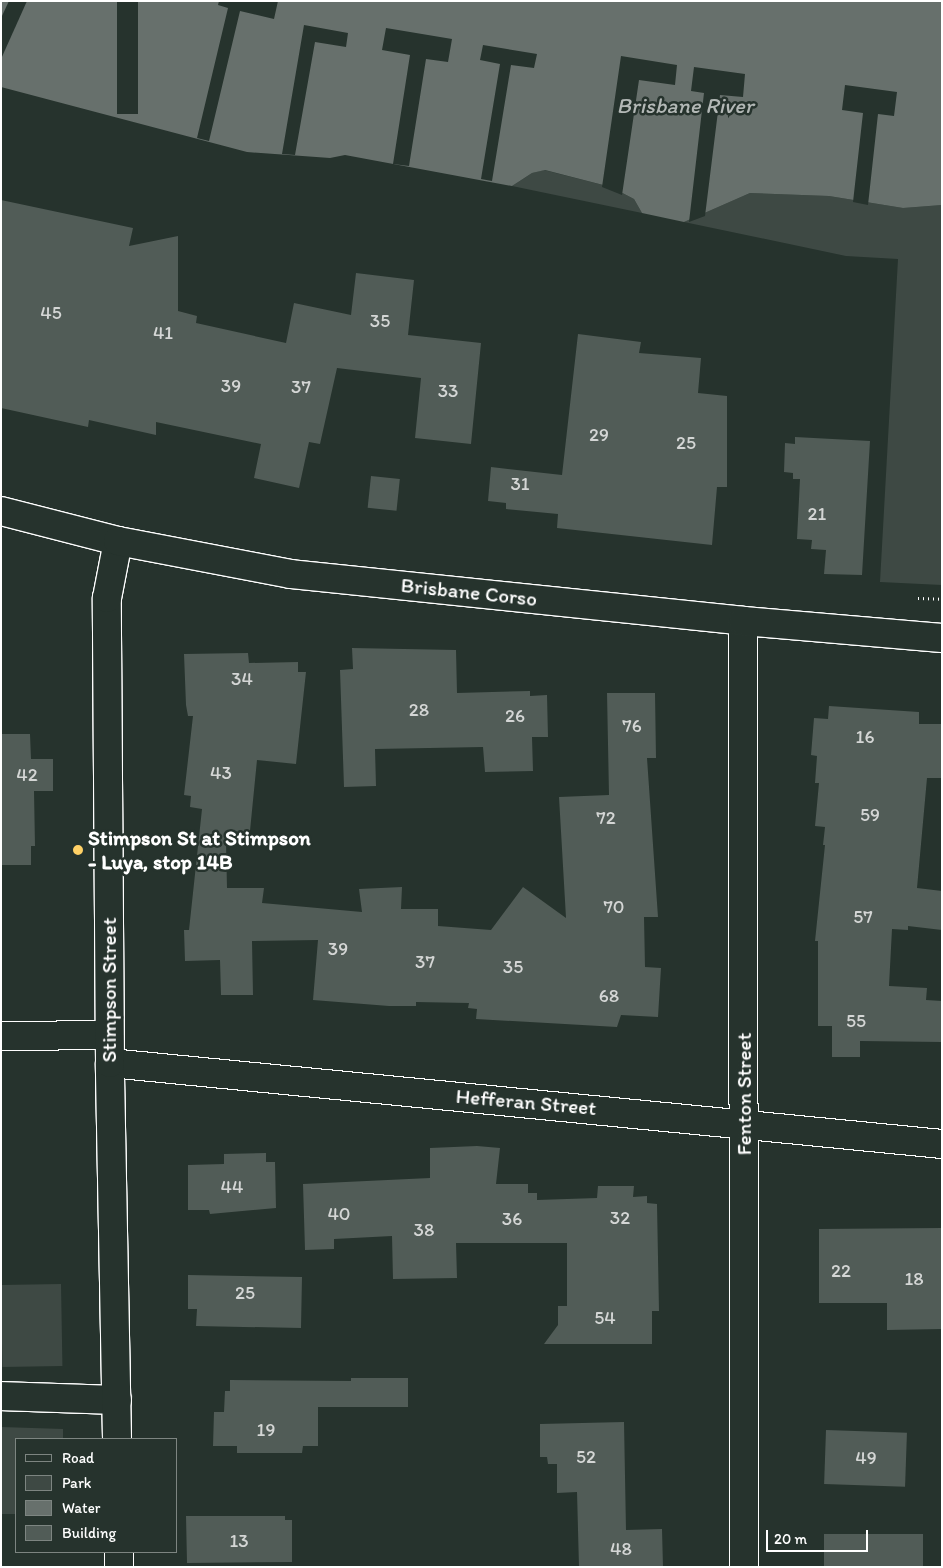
<!DOCTYPE html>
<style>
body{margin:0}
#map{position:relative;width:943px;height:1568px;overflow:hidden;background:#26332d;font-family:Itim,sans-serif}
div>[style]{position:absolute}
[style*='--x']{left:calc(var(--x)*1px);top:calc(var(--y)*1px);width:calc(var(--w)*1px);rotate:calc(var(--a)*1deg)}
.green>*{inset:0;background:#3e4944;transform-origin:0 0}
.water>*{inset:0;background:#67706c}
.pier>*{inset:0;background:#26332d;transform-origin:0 0}
.building>*{inset:0;background:#515c57;transform-origin:0 0}
.path>*{height:3px;margin-top:-1.5px;transform-origin:0;background:repeating-linear-gradient(90deg,#fff 0 1px,transparent 0 5px)}
.roads{filter:drop-shadow(1px 0 #fff) drop-shadow(-1px 0 #fff) drop-shadow(0 1px #fff) drop-shadow(0 -1px #fff)}
.minor>*{height:28px;margin:-14px;padding:0 14px;transform-origin:14px;border-radius:14px;background:#26332d}
.tertiary>*{height:28px;margin:-14px;padding:0 14px;transform-origin:14px;border-radius:14px;background:#26332d}
.dots>*{width:14px;height:14px;translate:-50% -50%;box-sizing:border-box;border:2px solid #26332d;border-radius:50%}
span{translate:-50% -50%;white-space:nowrap;text-align:center;line-height:1.15;-webkit-text-stroke:5px #26332d;paint-order:stroke}
.number-label{font-size:19px;color:#d4d6d5}
.number-label span{-webkit-text-stroke-width:0}
.street-label{font-size:21px;color:#fff}
.poi-label{font-size:21px;color:#fff;font-weight:700}
.left{translate:0 -50%;text-align:left}
.water-label{font-size:22px;color:#b3b8b6;font-style:italic}
.frame{position:absolute;inset:0;border:2px solid #fff;pointer-events:none}
.legend{position:absolute;left:15px;top:1438px;width:162px;height:115px;box-sizing:border-box;background:#26332d;border:1px solid #7d8581;margin:0;padding:6px 9px;list-style:none;font-size:15px;color:#fff}
.legend li{display:flex;align-items:center;gap:10px;height:25px}
.legend b{width:25px;border:1px solid #7d8581}
.scale{position:absolute;left:766px;top:1530px;width:102px;height:22px;box-sizing:border-box;border:2px solid #fff;border-top:0;padding-left:6px;font-size:15px;line-height:18px;white-space:nowrap;color:#fff;-webkit-text-stroke:4px #26332d;paint-order:stroke}
</style>
<div id="map">
<div class="green">
<div style="clip-path:polygon(544px 170px,611px 187px,634px 199px,642px 213px,512px 186px,532px 173px)"></div>
<div style="clip-path:polygon(750px 193px,829px 196px,903px 208px,942px 205px,942px 585px,880px 582px,898px 259px,846px 256px,684px 222px)"></div>
<div style="left:61px;top:1284px;width:82px;height:60px;rotate:89deg"></div>
<div style="clip-path:polygon(1px 1427px,63px 1429px,63px 1439px,16px 1439px,16px 1514px,1px 1514px)"></div>
</div>
<div class="water">
<div style="clip-path:polygon(1px 1px,942px 1px,942px 205px,903px 208px,829px 196px,750px 193px,684px 222px,642px 213px,634px 199px,611px 187px,545px 170px,532px 173px,512px 186px,345px 155px,330px 158px,247px 152px,1px 87px)"></div>
</div>
<div class="pier">
<div style="clip-path:polygon(9px 1px,27px 1px,1px 59px,1px 18px)"></div>
<div style="left:117px;top:1px;width:21px;height:113px"></div>
<div style="clip-path:polygon(219px 1px,278px 1px,274px 19px,240px 11px,209px 141px,197px 138px,228px 8px,218px 5px)"></div>
<div style="clip-path:polygon(304px 25px,348px 33px,346px 47px,315px 42px,295px 155px,282px 154px)"></div>
<div style="clip-path:polygon(386px 28px,452px 39px,448px 62px,426px 59px,409px 166px,393px 164px,410px 55px,382px 50px)"></div>
<div style="clip-path:polygon(483px 45px,537px 54px,534px 68px,511px 65px,492px 181px,481px 179px,500px 64px,480px 60px)"></div>
<div style="clip-path:polygon(621px 56px,677px 65px,675px 85px,639px 80px,622px 195px,602px 187px)"></div>
<div style="clip-path:polygon(694px 67px,745px 74px,743px 97px,720px 95px,705px 216px,689px 222px,704px 93px,691px 91px)"></div>
<div style="clip-path:polygon(845px 85px,897px 92px,894px 116px,878px 114px,868px 205px,853px 202px,863px 113px,842px 110px)"></div>
</div>
<div class="building">
<div style="clip-path:polygon(1px 200px,133px 228px,129px 246px,178px 236px,178px 311px,197px 316px,196px 323px,286px 343px,294px 303px,351px 315px,356px 273px,414px 280px,408px 335px,481px 343px,471px 444px,415px 438px,421px 378px,337px 368px,320px 444px,309px 442px,299px 488px,254px 478px,261px 444px,156px 422px,156px 435px,89px 420px,88px 427px,1px 408px)"></div>
<div style="clip-path:polygon(578px 334px,641px 342px,639px 353px,701px 358px,698px 393px,727px 396px,727px 487px,717px 487px,712px 545px,557px 528px,558px 514px,506px 509px,506px 503px,488px 501px,491px 467px,562px 475px)"></div>
<div style="clip-path:polygon(795px 437px,870px 441px,862px 575px,824px 574px,826px 550px,811px 549px,812px 540px,797px 539px,800px 479px,793px 479px,793px 473px,784px 472px,785px 443px,795px 444px)"></div>
<div style="left:371px;top:476px;width:29px;height:32px;rotate:6deg"></div>
<div style="clip-path:polygon(352px 648px,456px 650px,457px 693px,530px 691px,530px 696px,547px 695px,548px 737px,532px 737px,533px 771px,485px 772px,483px 747px,375px 749px,376px 786px,344px 787px,340px 670px,353px 669px)"></div>
<div style="clip-path:polygon(248px 653px,249px 663px,298px 662px,298px 672px,306px 672px,296px 764px,257px 760px,249px 841px,226px 842px,227px 888px,264px 888px,262px 903px,362px 912px,359px 889px,402px 887px,401px 909px,438px 909px,438px 926px,491px 930px,523px 887px,566px 918px,559px 797px,609px 795px,607px 693px,655px 693px,656px 758px,647px 758px,658px 917px,644px 917px,645px 967px,661px 968px,658px 1017px,621px 1015px,617px 1027px,476px 1019px,477px 1009px,468px 1008px,469px 1003px,416px 1002px,416px 1006px,389px 1006px,313px 1000px,318px 940px,252px 941px,253px 995px,221px 995px,220px 960px,185px 961px,184px 930px,189px 930px,202px 809px,190px 807px,191px 796px,184px 795px,193px 716px,188px 716px,186px 705px,184px 654px)"></div>
<div style="clip-path:polygon(829px 706px,919px 712px,919px 724px,942px 724px,942px 778px,927px 778px,917px 888px,942px 891px,942px 930px,908px 926px,908px 930px,892px 929px,889px 986px,927px 988px,926px 1000px,942px 1001px,942px 1042px,860px 1041px,860px 1057px,832px 1057px,832px 1026px,818px 1026px,818px 941px,815px 941px,825px 845px,823px 845px,825px 827px,815px 826px,819px 783px,815px 783px,817px 756px,811px 755px,814px 718px,828px 719px)"></div>
<div style="clip-path:polygon(1px 734px,30px 734px,31px 759px,53px 759px,53px 791px,34px 791px,35px 846px,31px 846px,31px 865px,1px 865px)"></div>
<div style="clip-path:polygon(477px 1146px,500px 1148px,496px 1184px,528px 1184px,528px 1193px,537px 1193px,537px 1200px,597px 1198px,598px 1186px,634px 1186px,633px 1197px,647px 1196px,647px 1203px,657px 1204px,659px 1311px,652px 1311px,652px 1344px,544px 1344px,558px 1325px,558px 1306px,567px 1306px,567px 1243px,456px 1243px,457px 1278px,393px 1279px,392px 1236px,334px 1239px,334px 1249px,305px 1250px,303px 1184px,430px 1178px,430px 1148px)"></div>
<div style="clip-path:polygon(266px 1153px,266px 1162px,275px 1162px,276px 1208px,210px 1214px,209px 1210px,188px 1210px,188px 1165px,224px 1164px,224px 1154px)"></div>
<div style="clip-path:polygon(942px 1228px,942px 1329px,887px 1330px,887px 1303px,819px 1303px,819px 1229px)"></div>
<div style="clip-path:polygon(188px 1275px,302px 1277px,301px 1328px,196px 1326px,197px 1309px,188px 1309px)"></div>
<div style="clip-path:polygon(351px 1378px,408px 1378px,408px 1407px,318px 1407px,318px 1446px,303px 1446px,302px 1453px,237px 1453px,237px 1446px,213px 1446px,214px 1412px,224px 1412px,225px 1391px,230px 1391px,230px 1380px,351px 1381px)"></div>
<div style="clip-path:polygon(624px 1422px,626px 1530px,662px 1529px,663px 1567px,579px 1567px,577px 1492px,557px 1493px,557px 1464px,548px 1464px,547px 1457px,540px 1457px,540px 1424px)"></div>
<div style="left:826px;top:1430px;width:81px;height:54px;rotate:2deg"></div>
<div style="clip-path:polygon(186px 1516px,285px 1516px,285px 1520px,292px 1520px,292px 1562px,187px 1563px)"></div>
<div style="left:923px;top:1534px;width:33px;height:99px;rotate:90deg"></div>
</div>
<div class="path">
<div style="--x:918;--y:598;--w:24;--a:2"></div>
</div>
<div class="roads">
<div class="minor">
<div style="--x:743;--y:621;--w:946;--a:89.94"></div>
<div style="--x:1;--y:1036;--w:108;--a:-0.5"></div>
<div style="--x:110;--y:1063;--w:836;--a:5.56"></div>
<div style="--x:1;--y:1396;--w:116;--a:2"></div>
<div style="--x:117;--y:1439;--w:376;--a:-91.1"></div>
<div style="--x:110;--y:1063;--w:465;--a:-90.4"></div>
<div style="--x:107;--y:598;--w:58;--a:-79.1"></div>
<div style="--x:119;--y:1552;--w:15;--a:90"></div>
</div>
<div class="tertiary">
<div style="--x:1;--y:511;--w:121;--a:14.4"></div>
<div style="--x:118;--y:541;--w:176;--a:10.8"></div>
<div style="--x:291;--y:574;--w:454;--a:5.9"></div>
<div style="--x:743;--y:621;--w:200;--a:4.9"></div>
</div>
</div>
<div class="dots">
<div style="left:78px;top:850px;background:#ffd166"></div>
</div>
<div class="number-label">
<span style="left:51px;top:313px">45</span>
<span style="left:380px;top:321px">35</span>
<span style="left:163px;top:333px">41</span>
<span style="left:231px;top:386px">39</span>
<span style="left:301px;top:387px">37</span>
<span style="left:448px;top:391px">33</span>
<span style="left:599px;top:435px">29</span>
<span style="left:686px;top:443px">25</span>
<span style="left:520px;top:484px">31</span>
<span style="left:817px;top:514px">21</span>
<span style="left:242px;top:679px">34</span>
<span style="left:419px;top:710px">28</span>
<span style="left:515px;top:716px">26</span>
<span style="left:632px;top:726px">76</span>
<span style="left:865px;top:737px">16</span>
<span style="left:221px;top:773px">43</span>
<span style="left:27px;top:775px">42</span>
<span style="left:870px;top:815px">59</span>
<span style="left:606px;top:818px">72</span>
<span style="left:614px;top:907px">70</span>
<span style="left:863px;top:917px">57</span>
<span style="left:338px;top:949px">39</span>
<span style="left:425px;top:962px">37</span>
<span style="left:513px;top:967px">35</span>
<span style="left:609px;top:996px">68</span>
<span style="left:856px;top:1021px">55</span>
<span style="left:232px;top:1187px">44</span>
<span style="left:339px;top:1214px">40</span>
<span style="left:620px;top:1218px">32</span>
<span style="left:512px;top:1219px">36</span>
<span style="left:424px;top:1230px">38</span>
<span style="left:841px;top:1271px">22</span>
<span style="left:914px;top:1279px">18</span>
<span style="left:245px;top:1293px">25</span>
<span style="left:605px;top:1318px">54</span>
<span style="left:266px;top:1430px">19</span>
<span style="left:586px;top:1457px">52</span>
<span style="left:866px;top:1458px">49</span>
<span style="left:239px;top:1541px">13</span>
<span style="left:621px;top:1549px">48</span>
</div>
<div class="street-label">
<span style="left:469px;top:592px;rotate:6deg">Brisbane Corso</span>
<span style="left:109px;top:990px;rotate:-90deg">Stimpson Street</span>
<span style="left:744px;top:1094px;rotate:-90deg">Fenton Street</span>
<span style="left:526px;top:1102px;rotate:5deg">Hefferan Street</span>
</div>
<div class="poi-label">
<span class="left" style="left:88px;top:850px">Stimpson St at Stimpson<br>- Luya, stop 14B</span>
</div>
<div class="water-label">
<span style="left:685px;top:106px">Brisbane River</span>
</div>
<div class="frame"></div>
<ul class="legend">
<li><b style="height:6px;background:#26332d"></b>Road</li>
<li><b style="height:14px;background:#3e4944"></b>Park</li>
<li><b style="height:14px;background:#67706c"></b>Water</li>
<li><b style="height:14px;background:#515c57"></b>Building</li>
</ul>
<div class="scale">20 m</div>
</div>
